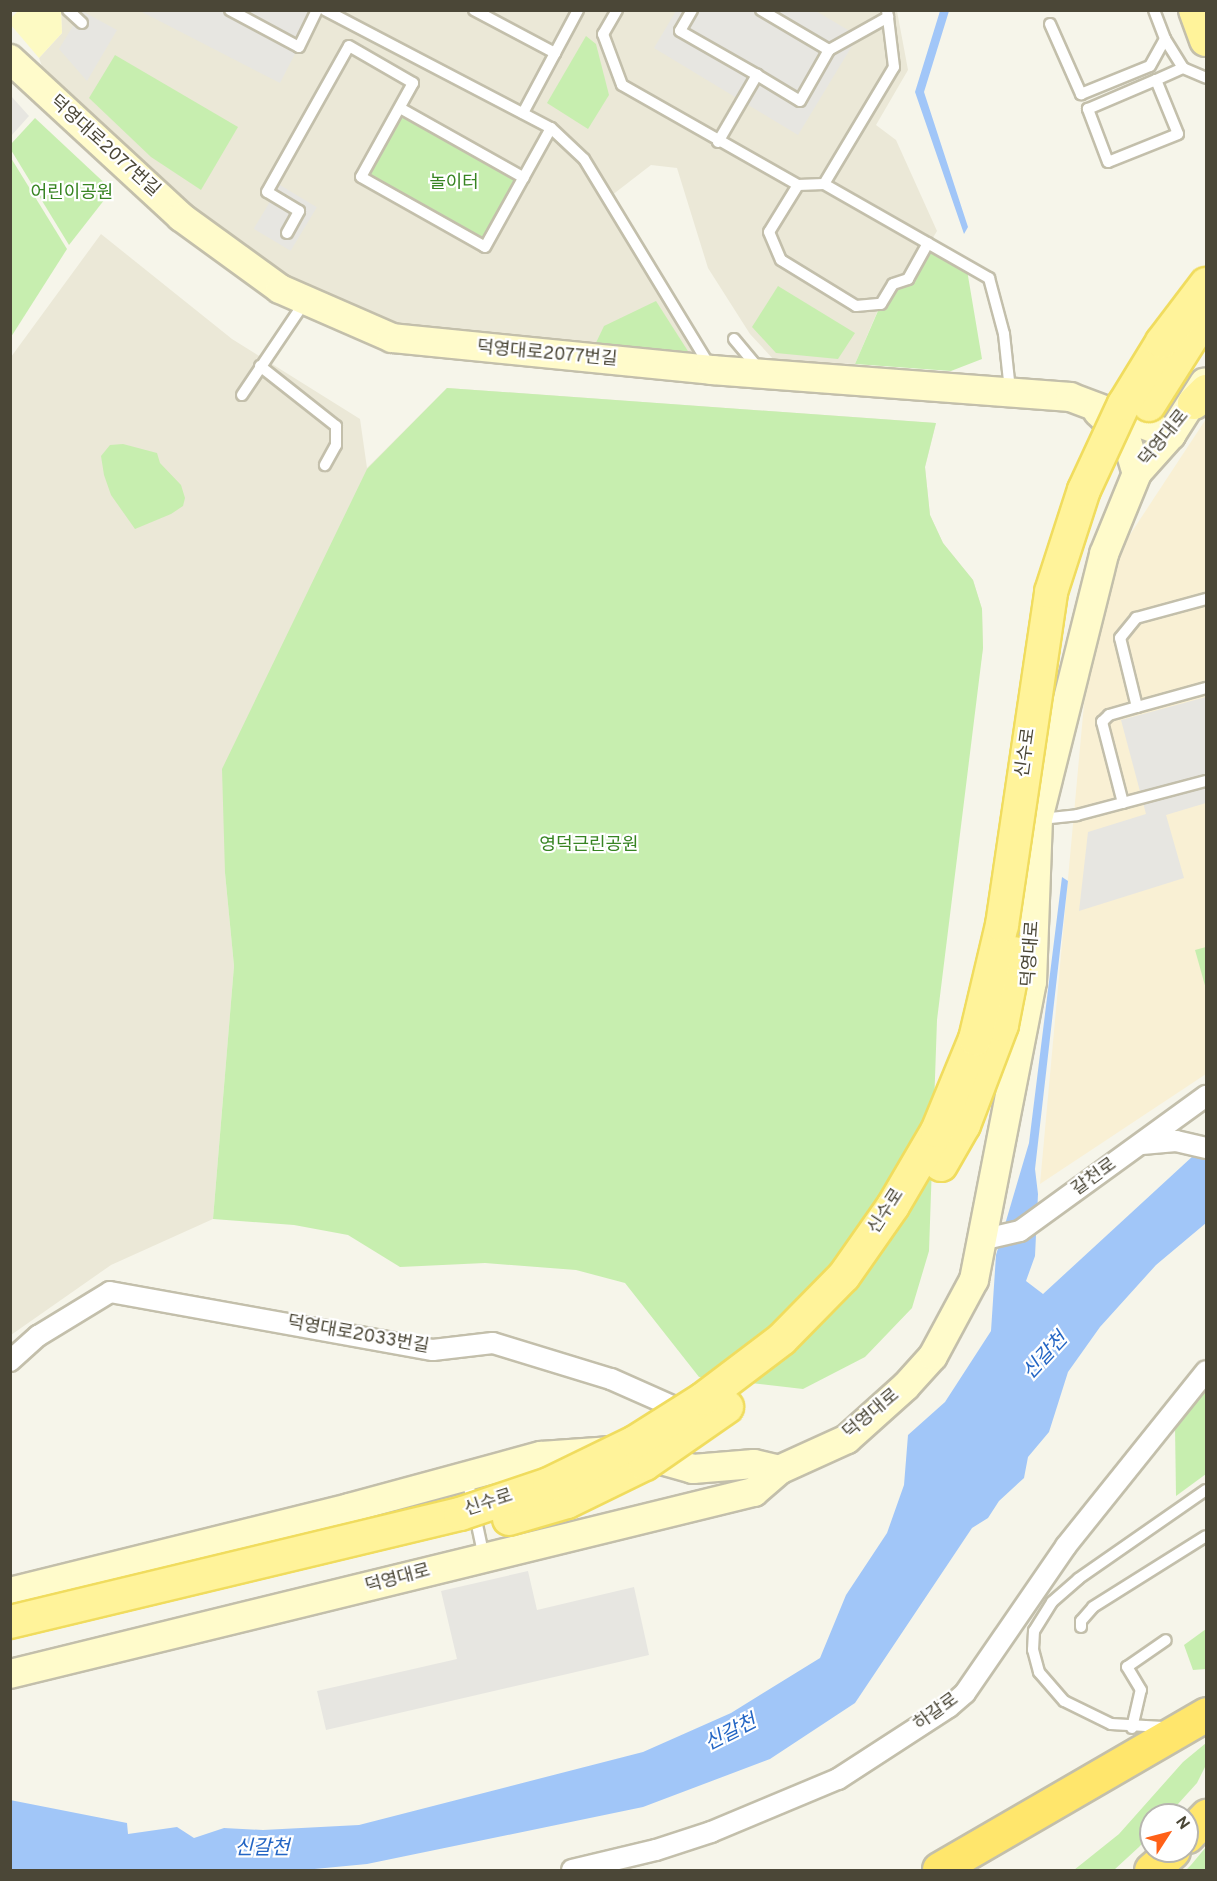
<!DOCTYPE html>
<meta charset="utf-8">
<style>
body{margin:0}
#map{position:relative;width:1217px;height:1881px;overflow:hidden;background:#f6f5ea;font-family:Overpass,"Noto Sans KR",sans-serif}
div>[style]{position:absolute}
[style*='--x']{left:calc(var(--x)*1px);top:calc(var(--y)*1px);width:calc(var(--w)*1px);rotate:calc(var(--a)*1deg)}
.residential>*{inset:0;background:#ebe8d7}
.commercial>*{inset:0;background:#f9f0d4}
.green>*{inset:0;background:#c7eeaf;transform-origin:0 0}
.sand>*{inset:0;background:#fdfac3}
.parking>*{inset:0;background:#e7e6e1;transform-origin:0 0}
.water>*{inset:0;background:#a1c6f8}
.roads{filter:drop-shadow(2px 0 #c3bfab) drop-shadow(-2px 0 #c3bfab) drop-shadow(0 2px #c3bfab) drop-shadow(0 -2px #c3bfab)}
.lane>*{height:10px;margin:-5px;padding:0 5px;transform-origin:5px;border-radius:5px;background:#fff}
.street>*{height:20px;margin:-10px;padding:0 10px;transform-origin:10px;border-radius:10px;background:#fff}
.secondary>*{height:28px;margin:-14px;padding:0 14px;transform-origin:14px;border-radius:14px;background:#fffbcb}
.primary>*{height:32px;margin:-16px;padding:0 16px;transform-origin:16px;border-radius:16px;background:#fff39a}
.highway>*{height:33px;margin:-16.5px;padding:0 16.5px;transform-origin:16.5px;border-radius:16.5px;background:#ffe66c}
.bridges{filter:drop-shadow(2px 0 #f0dc5e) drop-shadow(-2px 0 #f0dc5e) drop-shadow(0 2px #f0dc5e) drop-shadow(0 -2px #f0dc5e)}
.primary-bridge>*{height:32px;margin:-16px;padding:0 16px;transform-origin:16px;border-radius:16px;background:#fff39a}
span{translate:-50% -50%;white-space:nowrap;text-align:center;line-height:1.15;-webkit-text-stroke:4.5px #fff;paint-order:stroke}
.street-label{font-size:18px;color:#4b4737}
.park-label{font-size:18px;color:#378422}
.water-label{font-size:20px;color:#2365c4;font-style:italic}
.frame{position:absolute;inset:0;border:12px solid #4b4737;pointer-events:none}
.north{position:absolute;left:1139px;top:1803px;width:60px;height:60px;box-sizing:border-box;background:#fff;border:2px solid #b7b5af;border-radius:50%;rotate:54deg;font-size:16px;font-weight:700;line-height:24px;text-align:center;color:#4b4737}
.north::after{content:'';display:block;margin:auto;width:21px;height:27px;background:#ff6118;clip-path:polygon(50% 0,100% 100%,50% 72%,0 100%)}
</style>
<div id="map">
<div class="residential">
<div style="clip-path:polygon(61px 11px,897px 11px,908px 70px,876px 125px,896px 140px,937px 231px,908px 279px,881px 303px,855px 364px,775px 361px,750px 334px,708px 268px,677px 168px,651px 165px,607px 199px,708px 370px,476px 349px,280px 289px,56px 104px,39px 58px,62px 33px)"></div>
<div style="clip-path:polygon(101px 234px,232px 339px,360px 419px,367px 468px,447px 388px,936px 423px,925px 467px,930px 515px,943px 543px,973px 580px,982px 609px,983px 648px,966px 761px,225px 873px,234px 966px,213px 1219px,111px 1265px,11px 1335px,11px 357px)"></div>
</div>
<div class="commercial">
<div style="clip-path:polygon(1206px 419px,1206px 1074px,1040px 1184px,1092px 617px,1110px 565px)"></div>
</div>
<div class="green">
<div style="clip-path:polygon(586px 36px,596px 44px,609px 95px,588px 129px,547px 103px)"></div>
<div style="clip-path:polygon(115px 55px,238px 127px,201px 190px,151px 157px,89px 98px)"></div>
<div style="left:400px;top:108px;width:142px;height:79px;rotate:29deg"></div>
<div style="clip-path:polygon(35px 118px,112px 190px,69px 245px,11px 150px,11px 144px)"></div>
<div style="clip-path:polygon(11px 158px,67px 249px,11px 337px,10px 158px)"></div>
<div style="clip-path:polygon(928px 243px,966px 264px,982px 359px,951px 371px,855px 364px,881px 304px,893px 284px,908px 279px)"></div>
<div style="clip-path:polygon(778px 286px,855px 333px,838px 359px,776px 353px,752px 327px)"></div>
<div style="clip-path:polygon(656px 301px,693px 359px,593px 349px,604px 326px)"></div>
<div style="clip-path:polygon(447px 388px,936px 423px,925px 467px,930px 515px,943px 543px,973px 580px,982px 609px,983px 648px,937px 1020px,929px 1251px,912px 1308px,865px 1357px,803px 1389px,699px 1377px,625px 1283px,576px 1270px,485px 1263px,400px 1267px,348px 1235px,294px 1225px,213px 1219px,234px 966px,225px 873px,222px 769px,367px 469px)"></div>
<div style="clip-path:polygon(123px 444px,157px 453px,160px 463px,181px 485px,185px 498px,183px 506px,171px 514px,135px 529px,111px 495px,104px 475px,101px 456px,110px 445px)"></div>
<div style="clip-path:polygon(1206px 947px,1206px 989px,1195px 950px)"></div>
<div style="clip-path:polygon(1206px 1389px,1206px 1474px,1176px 1496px,1175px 1426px)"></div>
<div style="clip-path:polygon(1206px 1629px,1206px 1669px,1193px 1670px,1184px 1645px)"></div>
<div style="clip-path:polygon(1206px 1743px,1206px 1765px,1197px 1783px,1168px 1815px,1151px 1815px,1151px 1834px,1139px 1847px,1114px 1870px,1074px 1870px,1119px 1834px,1183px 1762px)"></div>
<div style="clip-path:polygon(1206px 1847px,1206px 1870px,1186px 1870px,1191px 1865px)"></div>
</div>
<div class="sand">
<div style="clip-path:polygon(18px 11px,61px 11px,62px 33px,39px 58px,11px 25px,11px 18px)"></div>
</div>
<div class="parking">
<div style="clip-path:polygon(82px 11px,117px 30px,87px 81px,59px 49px)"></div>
<div style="clip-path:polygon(140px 11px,317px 11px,280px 83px)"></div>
<div style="clip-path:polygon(676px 11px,816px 11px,858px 36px,798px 135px,654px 48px)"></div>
<div style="clip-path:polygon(11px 96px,29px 116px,11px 136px,10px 136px)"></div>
<div style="left:280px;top:185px;width:43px;height:51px;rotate:31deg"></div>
<div style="clip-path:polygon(1206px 697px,1206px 803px,1166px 815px,1184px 878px,1079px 911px,1088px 832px,1146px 814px,1121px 720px)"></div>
<div style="clip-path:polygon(528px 1571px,537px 1610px,634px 1587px,649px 1655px,326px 1730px,317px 1691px,457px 1659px,441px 1591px)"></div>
</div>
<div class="water">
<div style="clip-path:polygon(940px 11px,949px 11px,924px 92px,968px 227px,964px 234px,915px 92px)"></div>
<div style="clip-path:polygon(1062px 877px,1068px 881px,1035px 1169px,1038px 1194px,1035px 1256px,1026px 1281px,1043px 1294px,1206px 1144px,1206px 1223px,1156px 1265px,1100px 1327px,1068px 1372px,1049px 1432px,1028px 1457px,1024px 1478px,999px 1501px,988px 1518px,972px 1528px,855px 1703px,770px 1759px,643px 1807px,367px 1864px,304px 1870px,11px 1870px,10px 1800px,127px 1823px,128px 1834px,177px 1827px,194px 1838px,224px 1828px,263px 1830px,359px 1825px,643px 1752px,731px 1713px,820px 1658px,846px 1595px,887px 1533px,904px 1485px,908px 1435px,945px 1402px,991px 1331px,996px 1255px,1029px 1143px)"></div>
</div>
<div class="roads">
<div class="lane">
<div style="--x:68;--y:10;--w:19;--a:43"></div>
<div style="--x:230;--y:10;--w:78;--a:28.2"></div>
<div style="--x:299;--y:47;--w:41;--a:-64.1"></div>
<div style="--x:325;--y:10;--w:255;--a:27.6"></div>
<div style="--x:551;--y:128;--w:45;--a:43.2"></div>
<div style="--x:584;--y:159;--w:242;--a:58.7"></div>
<div style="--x:474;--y:10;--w:92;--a:28"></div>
<div style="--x:617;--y:10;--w:28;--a:120"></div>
<div style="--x:603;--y:34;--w:54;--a:69.6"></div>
<div style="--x:622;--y:85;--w:202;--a:29.6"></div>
<div style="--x:798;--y:185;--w:26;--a:-2"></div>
<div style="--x:824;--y:184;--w:190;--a:29.7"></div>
<div style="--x:989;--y:278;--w:58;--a:75"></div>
<div style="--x:1004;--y:334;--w:56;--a:83.9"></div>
<div style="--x:692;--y:10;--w:24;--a:120"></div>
<div style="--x:680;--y:31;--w:89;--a:29.7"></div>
<div style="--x:761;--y:10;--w:79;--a:30.5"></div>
<div style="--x:829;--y:50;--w:68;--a:-29.2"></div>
<div style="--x:1154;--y:10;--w:31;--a:69"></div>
<div style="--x:1165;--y:39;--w:34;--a:58"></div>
<div style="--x:1183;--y:68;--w:25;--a:23"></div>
<div style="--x:1050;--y:24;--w:77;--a:66.1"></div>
<div style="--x:1081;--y:94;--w:74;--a:-22.1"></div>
<div style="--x:1150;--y:66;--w:31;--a:-61"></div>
<div style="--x:1156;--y:80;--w:58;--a:67.8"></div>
<div style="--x:1178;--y:134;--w:75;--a:158.2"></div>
<div style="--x:1108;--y:162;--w:57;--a:-110.7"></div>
<div style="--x:1088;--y:109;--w:74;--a:-23.1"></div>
<div style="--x:1156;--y:80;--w:30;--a:-24"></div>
<div style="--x:400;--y:108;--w:142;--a:29.4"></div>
<div style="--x:523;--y:113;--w:117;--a:-61.9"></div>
<div style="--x:718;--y:142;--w:78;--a:-59.8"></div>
<div style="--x:757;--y:75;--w:50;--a:31.2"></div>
<div style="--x:800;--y:101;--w:59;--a:-60.4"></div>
<div style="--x:824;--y:184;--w:136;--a:-59.1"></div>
<div style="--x:894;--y:67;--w:57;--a:-97"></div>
<div style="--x:798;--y:185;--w:55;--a:121.7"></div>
<div style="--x:769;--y:232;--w:30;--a:67"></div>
<div style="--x:781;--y:260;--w:88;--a:31.5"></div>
<div style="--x:856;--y:306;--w:25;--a:-5"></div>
<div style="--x:881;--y:304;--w:23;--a:-59"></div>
<div style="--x:893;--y:284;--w:16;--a:-18"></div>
<div style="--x:908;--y:279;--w:41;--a:-60.9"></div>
<div style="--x:287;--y:233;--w:25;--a:-61"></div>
<div style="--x:299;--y:211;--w:37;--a:-149"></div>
<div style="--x:267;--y:192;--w:167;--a:-60.7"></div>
<div style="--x:349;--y:46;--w:74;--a:30"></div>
<div style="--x:413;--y:83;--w:107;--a:119"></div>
<div style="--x:361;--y:177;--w:142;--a:29.4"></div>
<div style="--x:485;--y:247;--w:136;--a:-61"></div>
<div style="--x:734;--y:339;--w:38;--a:50"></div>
<div style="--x:260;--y:366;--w:97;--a:38.3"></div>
<div style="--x:336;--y:426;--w:19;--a:90"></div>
<div style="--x:336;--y:445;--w:23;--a:119"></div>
<div style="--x:242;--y:395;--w:115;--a:-56"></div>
<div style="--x:1137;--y:707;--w:72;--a:-15.4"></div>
<div style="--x:1123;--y:803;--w:84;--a:-104.5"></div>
<div style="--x:1102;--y:722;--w:10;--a:-45"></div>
<div style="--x:1109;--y:715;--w:29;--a:-16"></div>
<div style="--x:1137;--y:707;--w:71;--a:-103.8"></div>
<div style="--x:1120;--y:638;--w:26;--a:-51"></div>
<div style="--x:1136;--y:618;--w:73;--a:-15.2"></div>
<div style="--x:1041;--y:819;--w:36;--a:-6"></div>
<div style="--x:1077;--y:815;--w:133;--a:-14.8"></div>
<div style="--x:467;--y:1478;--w:81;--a:77.9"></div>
<div style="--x:1081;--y:1627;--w:6;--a:-90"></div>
<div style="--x:1081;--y:1621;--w:18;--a:-49"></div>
<div style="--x:1093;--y:1607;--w:133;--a:-32.1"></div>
<div style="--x:1163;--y:1727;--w:52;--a:-176.7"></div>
<div style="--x:1111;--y:1724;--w:52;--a:-153.9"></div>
<div style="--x:1064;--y:1701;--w:38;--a:-131"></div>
<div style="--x:1039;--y:1672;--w:23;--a:-105"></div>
<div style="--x:1033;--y:1650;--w:19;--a:-87"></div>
<div style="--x:1034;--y:1631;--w:34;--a:-58"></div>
<div style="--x:1052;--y:1602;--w:35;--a:-41"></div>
<div style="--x:1078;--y:1579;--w:156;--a:-34.8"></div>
<div style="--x:1132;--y:1728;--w:39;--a:-77"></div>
<div style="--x:1141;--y:1690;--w:27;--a:-121"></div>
<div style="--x:1127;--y:1667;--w:47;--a:-34.7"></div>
</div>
<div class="street">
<div style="--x:1142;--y:1144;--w:34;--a:-5"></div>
<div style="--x:1176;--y:1141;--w:31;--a:13"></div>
<div style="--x:981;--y:1240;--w:40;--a:-13"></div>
<div style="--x:1020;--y:1231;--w:230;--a:-36"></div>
<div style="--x:10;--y:1361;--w:38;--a:-42"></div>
<div style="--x:38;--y:1336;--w:84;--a:-31.4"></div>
<div style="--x:110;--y:1292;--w:328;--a:10.2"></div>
<div style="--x:433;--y:1350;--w:60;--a:-6.7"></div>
<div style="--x:493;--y:1343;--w:123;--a:17"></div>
<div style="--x:611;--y:1379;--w:86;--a:23.9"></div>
<div style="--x:572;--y:1870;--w:86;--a:-13.4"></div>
<div style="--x:656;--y:1850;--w:58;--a:-18.1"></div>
<div style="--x:711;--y:1832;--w:138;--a:-22.7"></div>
<div style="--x:838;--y:1779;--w:132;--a:-33"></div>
<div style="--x:949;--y:1707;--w:21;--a:-41"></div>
<div style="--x:965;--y:1693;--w:178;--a:-55.5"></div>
<div style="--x:1066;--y:1546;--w:224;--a:-51.3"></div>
</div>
<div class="secondary">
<div style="--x:10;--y:59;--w:233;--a:42.7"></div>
<div style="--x:181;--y:217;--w:122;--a:36"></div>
<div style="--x:280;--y:289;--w:122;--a:23.6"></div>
<div style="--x:392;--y:338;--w:322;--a:5.7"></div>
<div style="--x:712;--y:370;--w:359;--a:4.3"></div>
<div style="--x:1070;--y:397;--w:108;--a:20.6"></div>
<div style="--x:1098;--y:412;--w:38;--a:43"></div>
<div style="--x:1126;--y:438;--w:37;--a:73"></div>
<div style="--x:10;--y:1592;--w:349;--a:-13.9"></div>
<div style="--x:349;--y:1508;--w:199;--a:-15.2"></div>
<div style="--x:541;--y:1456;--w:85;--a:-4"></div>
<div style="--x:626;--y:1450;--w:70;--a:15.8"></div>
<div style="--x:693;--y:1469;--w:61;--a:-4.7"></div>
<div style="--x:754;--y:1464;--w:26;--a:13"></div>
<div style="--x:10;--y:1674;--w:766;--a:-13.75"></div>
<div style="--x:754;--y:1492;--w:33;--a:-41"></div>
<div style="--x:779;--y:1470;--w:75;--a:-24.5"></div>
<div style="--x:847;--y:1439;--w:79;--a:-41.9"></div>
<div style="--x:906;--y:1386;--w:40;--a:-48"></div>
<div style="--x:933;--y:1356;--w:86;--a:-61.7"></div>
<div style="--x:974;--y:1280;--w:304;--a:-79"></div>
<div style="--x:1032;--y:982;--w:163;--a:-87.9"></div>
<div style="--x:1038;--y:819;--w:273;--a:-76"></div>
<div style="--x:1104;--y:554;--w:87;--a:-67.8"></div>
<div style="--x:1137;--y:473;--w:51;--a:-48.2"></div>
<div style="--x:1171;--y:435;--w:62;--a:-57.6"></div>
</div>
<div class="primary">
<div style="--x:1195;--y:10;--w:32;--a:70"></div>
<div style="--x:1194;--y:403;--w:17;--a:-45"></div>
</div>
<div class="highway">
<div style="--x:1187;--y:1836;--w:28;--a:-46"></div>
<div style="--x:939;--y:1869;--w:309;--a:-30.1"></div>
<div style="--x:1151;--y:1870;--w:29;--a:-41"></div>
</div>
</div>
<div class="bridges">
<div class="primary-bridge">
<div style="--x:1149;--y:405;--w:103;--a:-57.7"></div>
<div style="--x:941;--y:1165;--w:46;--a:-60.1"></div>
<div style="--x:964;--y:1125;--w:107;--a:-69.2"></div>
<div style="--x:1002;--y:1025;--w:73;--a:-79"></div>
<div style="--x:509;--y:1519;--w:60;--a:-16.3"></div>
<div style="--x:567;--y:1502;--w:87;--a:-26"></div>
<div style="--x:645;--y:1464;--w:100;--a:-34.8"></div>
<div style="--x:10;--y:1622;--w:463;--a:-13.5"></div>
<div style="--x:460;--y:1514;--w:94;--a:-18.6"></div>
<div style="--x:549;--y:1484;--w:96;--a:-26"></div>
<div style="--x:635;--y:1442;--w:80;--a:-32.3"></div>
<div style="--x:703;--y:1399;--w:99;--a:-37.2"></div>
<div style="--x:782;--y:1339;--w:88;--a:-45.5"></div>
<div style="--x:844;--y:1276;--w:85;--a:-55"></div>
<div style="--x:893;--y:1206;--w:87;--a:-59.6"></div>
<div style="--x:937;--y:1131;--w:100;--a:-67.6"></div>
<div style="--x:975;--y:1039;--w:117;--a:-76.7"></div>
<div style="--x:1002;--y:925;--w:337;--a:-81.6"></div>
<div style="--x:1051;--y:592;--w:107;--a:-72.1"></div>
<div style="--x:1084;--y:490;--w:95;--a:-65.1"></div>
<div style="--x:1124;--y:404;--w:73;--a:-58.5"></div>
<div style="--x:1162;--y:342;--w:73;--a:-52.8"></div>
</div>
</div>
<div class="street-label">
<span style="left:104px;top:147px;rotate:42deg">덕영대로2077번길</span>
<span style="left:547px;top:355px;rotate:5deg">덕영대로2077번길</span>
<span style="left:1165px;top:439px;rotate:-51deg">덕영대로</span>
<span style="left:1027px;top:753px;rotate:-82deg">신수로</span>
<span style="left:1032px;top:954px;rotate:-86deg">덕영대로</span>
<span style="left:1095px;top:1178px;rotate:-36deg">갈천로</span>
<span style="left:887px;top:1212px;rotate:-57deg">신수로</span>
<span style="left:358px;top:1336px;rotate:10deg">덕영대로2033번길</span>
<span style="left:872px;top:1415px;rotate:-40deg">덕영대로</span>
<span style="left:489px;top:1504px;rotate:-18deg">신수로</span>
<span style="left:398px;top:1580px;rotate:-15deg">덕영대로</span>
<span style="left:937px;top:1713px;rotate:-36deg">하갈로</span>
</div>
<div class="park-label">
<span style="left:454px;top:184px">놀이터</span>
<span style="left:72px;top:194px">어린이공원</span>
<span style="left:589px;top:846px">영덕근린공원</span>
</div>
<div class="water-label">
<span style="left:1046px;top:1357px;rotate:-47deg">신갈천</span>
<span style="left:731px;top:1734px;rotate:-27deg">신갈천</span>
<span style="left:262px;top:1849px">신갈천</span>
</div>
<div class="frame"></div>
<div class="north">N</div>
</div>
